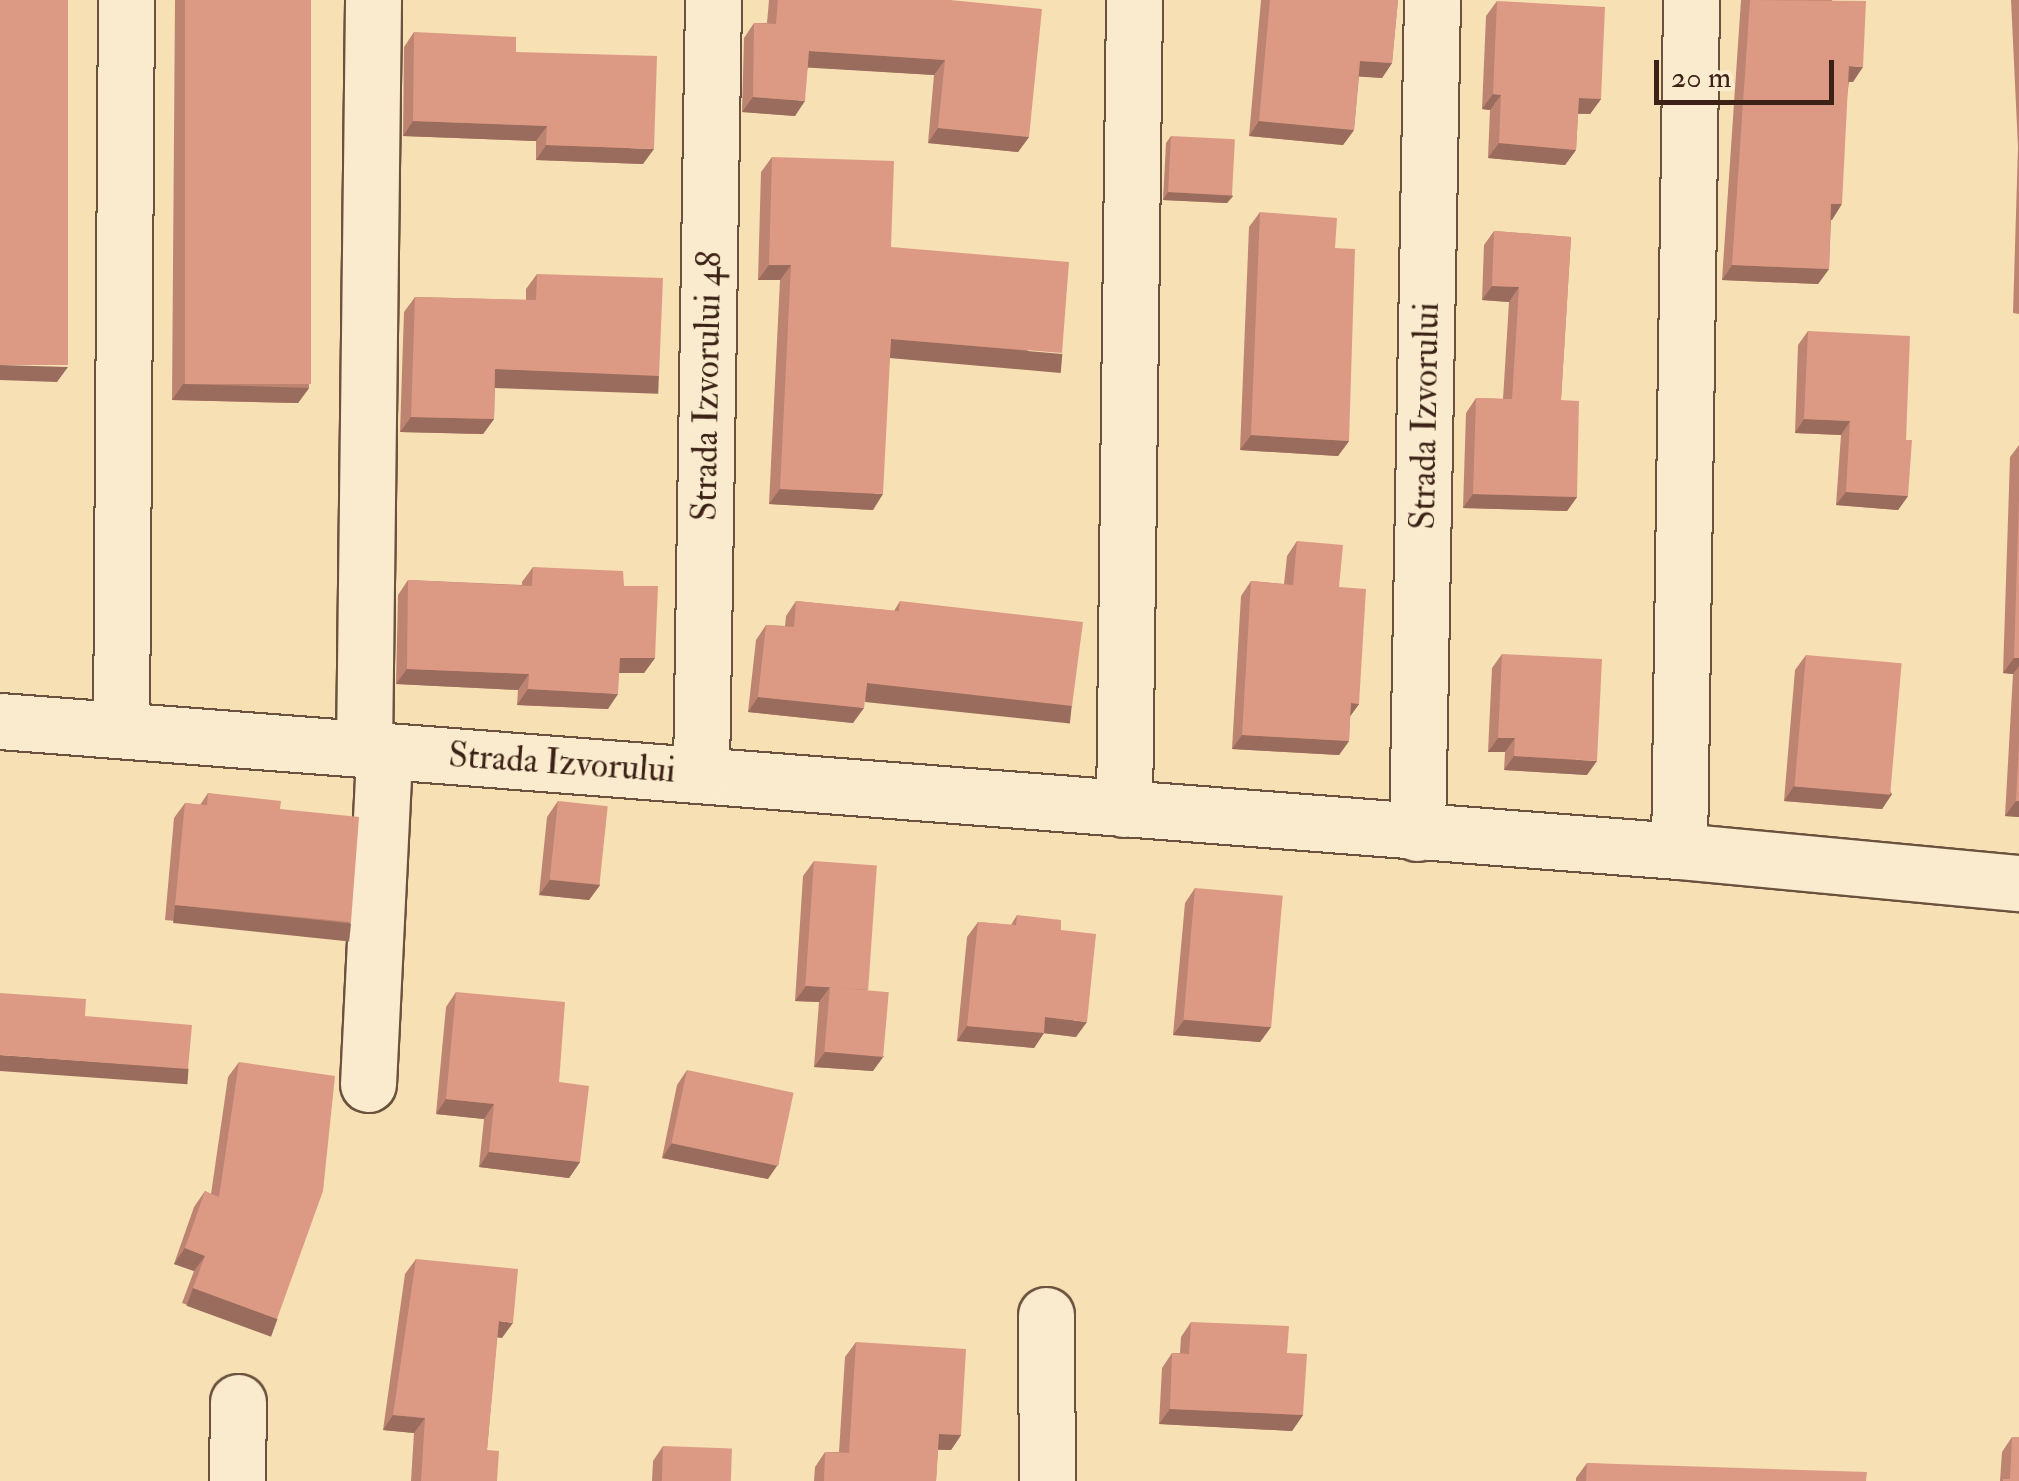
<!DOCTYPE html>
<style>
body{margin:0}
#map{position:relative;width:2019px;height:1481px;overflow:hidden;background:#f7e0b4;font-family:"IM FELL Double Pica",serif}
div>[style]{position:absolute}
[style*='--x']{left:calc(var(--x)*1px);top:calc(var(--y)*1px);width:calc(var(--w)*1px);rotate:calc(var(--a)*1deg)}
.roads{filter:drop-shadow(2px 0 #6b523e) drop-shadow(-2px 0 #6b523e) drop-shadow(0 2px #6b523e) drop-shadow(0 -2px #6b523e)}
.minor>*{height:55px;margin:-27.5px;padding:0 27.5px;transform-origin:27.5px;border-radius:27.5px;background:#faebce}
.wall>*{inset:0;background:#bd8472}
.shaded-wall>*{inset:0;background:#9a6c5d;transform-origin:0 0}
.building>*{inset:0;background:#dc9a85;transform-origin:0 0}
span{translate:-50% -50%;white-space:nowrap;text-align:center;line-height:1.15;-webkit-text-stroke:8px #faebce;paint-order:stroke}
.street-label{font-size:35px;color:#3c2216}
.scale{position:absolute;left:1654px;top:60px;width:180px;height:45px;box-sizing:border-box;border:5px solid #3c2216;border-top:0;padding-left:12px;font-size:30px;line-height:35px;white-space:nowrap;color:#3c2216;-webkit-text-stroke:8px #faebce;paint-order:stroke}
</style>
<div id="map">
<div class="roads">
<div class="minor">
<div style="--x:0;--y:721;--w:1684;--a:4.43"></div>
<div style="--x:1679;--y:851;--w:342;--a:5.4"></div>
<div style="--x:121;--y:730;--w:730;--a:-89.61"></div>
<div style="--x:364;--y:750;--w:750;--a:-89.31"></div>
<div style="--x:701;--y:772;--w:772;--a:-89.11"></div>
<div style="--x:1124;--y:809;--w:809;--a:-89.29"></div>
<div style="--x:1417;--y:833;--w:833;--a:-88.97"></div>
<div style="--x:1679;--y:851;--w:851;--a:-89.19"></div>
<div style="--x:368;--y:1084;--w:333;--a:-87.2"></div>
<div style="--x:1046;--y:1315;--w:166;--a:89.7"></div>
<div style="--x:237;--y:1481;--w:79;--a:-89.3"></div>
</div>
</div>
<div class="wall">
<div style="clip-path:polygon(175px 0,311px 0,309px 388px,298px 403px,172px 400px)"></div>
<div style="clip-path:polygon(769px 0,950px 0,1029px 137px,1018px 152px,928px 143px,934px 75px,808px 67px,795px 116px,742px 112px,744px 38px,754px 23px,767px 23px)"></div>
<div style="clip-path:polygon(1261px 0,1398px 0,1392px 63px,1382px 78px,1359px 76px,1354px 130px,1343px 145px,1249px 136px)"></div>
<div style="clip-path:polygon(1741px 0,1832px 0,1853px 82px,1849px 82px,1831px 220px,1829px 269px,1818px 284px,1722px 280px)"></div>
<div style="clip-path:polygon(2011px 0,2019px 0,2019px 314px,2013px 313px,2018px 147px)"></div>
<div style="clip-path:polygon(1497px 1px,1601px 99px,1590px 114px,1578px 114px,1576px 150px,1565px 165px,1488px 158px,1490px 110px,1482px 109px,1486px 16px)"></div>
<div style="clip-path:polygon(414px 32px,516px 52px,643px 164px,536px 160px,536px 141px,403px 136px,404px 47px)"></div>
<div style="clip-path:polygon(1171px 136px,1233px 196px,1227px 203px,1163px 200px,1166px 143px)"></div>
<div style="clip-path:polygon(772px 157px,1051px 368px,890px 355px,873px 510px,769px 504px,780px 280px,758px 280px,761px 172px)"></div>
<div style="clip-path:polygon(1260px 212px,1349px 441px,1338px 456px,1240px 450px,1249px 227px)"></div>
<div style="clip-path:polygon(1494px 231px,1571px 237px,1561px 400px,1577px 497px,1567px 511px,1463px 508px,1466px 413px,1476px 398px,1503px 399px,1509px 302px,1482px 300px,1484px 245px)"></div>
<div style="clip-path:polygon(537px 274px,659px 376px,649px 391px,495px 385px,494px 419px,483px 434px,400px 432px,404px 312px,415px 297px,526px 300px,526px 289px)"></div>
<div style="clip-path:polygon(1808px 331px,1906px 440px,1908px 496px,1898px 510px,1836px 505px,1841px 435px,1795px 433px,1798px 345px)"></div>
<div style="clip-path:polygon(2019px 445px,2019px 817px,2005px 816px,2013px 674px,2003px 673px,2010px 457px)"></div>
<div style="clip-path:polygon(1297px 541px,1339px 587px,1359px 704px,1350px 716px,1349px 741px,1339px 755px,1232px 749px,1241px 596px,1251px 581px,1284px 584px,1287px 556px)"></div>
<div style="clip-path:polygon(533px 567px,624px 586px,655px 658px,644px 673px,619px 673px,608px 709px,517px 705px,518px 690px,396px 684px,398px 595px,408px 580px,522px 585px,522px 582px)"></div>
<div style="clip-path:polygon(796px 601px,894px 611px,900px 601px,1072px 706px,1062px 721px,865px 699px,853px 723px,748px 712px,756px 640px,766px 625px,785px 626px,786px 616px)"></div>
<div style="clip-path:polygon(1502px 654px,1587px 775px,1504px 770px,1505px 752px,1488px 752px,1492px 668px)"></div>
<div style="clip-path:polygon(1806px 655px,1892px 794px,1882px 809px,1784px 801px,1795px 670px)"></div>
<div style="clip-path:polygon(208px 793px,280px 809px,351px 922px,340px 937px,165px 920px,174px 818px,185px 803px,200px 805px)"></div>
<div style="clip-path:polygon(558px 801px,600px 885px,589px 900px,539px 895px,547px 817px)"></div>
<div style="clip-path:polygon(814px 861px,867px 990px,873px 1071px,814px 1067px,819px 1002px,795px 1001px,803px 876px)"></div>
<div style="clip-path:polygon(1195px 888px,1271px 1027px,1260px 1042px,1173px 1035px,1185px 903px)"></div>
<div style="clip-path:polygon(1017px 915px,1061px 930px,1076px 1037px,1044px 1033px,1034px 1048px,957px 1041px,967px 937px,978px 922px,1011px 925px)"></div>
<div style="clip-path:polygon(456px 992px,559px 1082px,580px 1162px,569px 1178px,479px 1167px,484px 1119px,436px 1114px,446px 1007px)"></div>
<div style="clip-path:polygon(239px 1062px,266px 1334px,182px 1303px,194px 1271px,174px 1264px,194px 1207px,205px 1191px,211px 1194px,228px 1077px)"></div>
<div style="clip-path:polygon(687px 1070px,768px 1179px,662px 1158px,677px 1085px)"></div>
<div style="clip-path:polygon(416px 1259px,502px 1338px,497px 1337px,487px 1450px,497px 1481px,411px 1481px,414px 1433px,383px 1430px,405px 1274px)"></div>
<div style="clip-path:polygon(1191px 1322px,1287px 1353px,1303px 1415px,1292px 1431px,1159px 1424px,1162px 1368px,1172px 1353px,1180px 1353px,1181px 1337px)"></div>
<div style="clip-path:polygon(856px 1342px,961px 1435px,951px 1450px,938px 1450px,936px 1481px,814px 1481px,815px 1467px,825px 1452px,839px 1452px,845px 1357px)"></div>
<div style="clip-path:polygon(2012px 1437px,2019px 1481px,2000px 1481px,2002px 1452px)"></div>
<div style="clip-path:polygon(663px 1446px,730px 1481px,652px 1481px,653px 1461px)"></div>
<div style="clip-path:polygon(1587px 1463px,1866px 1481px,1576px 1481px,1576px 1478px)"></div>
</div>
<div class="shaded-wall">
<div style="clip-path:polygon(809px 51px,945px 60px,934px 75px,798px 67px)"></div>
<div style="clip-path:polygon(1360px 61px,1392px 63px,1382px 78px,1350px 76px)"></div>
<div style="clip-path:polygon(1849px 66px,1863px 67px,1853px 82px,1839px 81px)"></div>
<div style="clip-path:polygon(1493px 94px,1501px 95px,1490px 110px,1482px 109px)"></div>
<div style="clip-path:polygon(753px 97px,805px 101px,795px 116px,742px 112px)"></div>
<div style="clip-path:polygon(1579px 98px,1601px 99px,1590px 114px,1568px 113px)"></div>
<div style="clip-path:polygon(413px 121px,547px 126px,536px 141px,403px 136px)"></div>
<div style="clip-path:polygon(1259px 121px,1354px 130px,1343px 145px,1249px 136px)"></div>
<div style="clip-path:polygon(938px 128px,1029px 137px,1018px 152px,928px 143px)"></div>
<div style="clip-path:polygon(1499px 143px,1576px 150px,1565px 165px,1488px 158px)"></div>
<div style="clip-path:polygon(546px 145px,654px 149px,643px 164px,536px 160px)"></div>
<div style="clip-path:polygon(1168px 192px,1233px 196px,1227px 203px,1163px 200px)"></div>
<div style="clip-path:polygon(1831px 204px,1842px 204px,1832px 220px,1821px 219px)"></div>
<div style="clip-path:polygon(769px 265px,791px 265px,780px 280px,758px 280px)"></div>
<div style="clip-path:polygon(1732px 265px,1829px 269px,1818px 284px,1722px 280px)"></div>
<div style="clip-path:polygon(1492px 286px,1519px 287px,1509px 302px,1482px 300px)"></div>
<div style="left:891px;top:339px;width:172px;height:19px;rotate:5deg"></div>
<div style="clip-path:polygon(0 365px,68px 367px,57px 382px,0 380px)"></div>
<div style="left:495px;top:369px;width:164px;height:19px;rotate:2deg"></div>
<div style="clip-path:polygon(183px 384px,309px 388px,298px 403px,172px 400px)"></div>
<div style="clip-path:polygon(411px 417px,494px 419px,483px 434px,400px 432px)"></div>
<div style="clip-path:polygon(1804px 419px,1850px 421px,1841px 435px,1795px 433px)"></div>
<div style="clip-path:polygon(1251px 435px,1349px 441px,1338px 456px,1240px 450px)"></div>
<div style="clip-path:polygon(780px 489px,883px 494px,873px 510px,769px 504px)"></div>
<div style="clip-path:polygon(1846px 492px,1908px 496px,1898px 510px,1836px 505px)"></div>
<div style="clip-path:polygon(1473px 494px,1577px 497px,1567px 511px,1463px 508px)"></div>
<div style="clip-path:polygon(620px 658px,655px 658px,644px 673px,609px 673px)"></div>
<div style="clip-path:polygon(2014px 658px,2019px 658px,2019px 666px,2013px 674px,2003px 673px)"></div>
<div style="clip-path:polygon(407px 669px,529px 674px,518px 690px,396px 684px)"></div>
<div style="left:867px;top:683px;width:206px;height:19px;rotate:6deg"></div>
<div style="clip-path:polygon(528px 689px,618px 694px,608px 709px,517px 705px)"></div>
<div style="clip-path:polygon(758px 697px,864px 708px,853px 723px,748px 712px)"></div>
<div style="clip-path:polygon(1351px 703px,1359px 704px,1349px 718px)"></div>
<div style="clip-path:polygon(1242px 735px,1349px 741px,1339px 755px,1232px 749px)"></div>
<div style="clip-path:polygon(1498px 738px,1515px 738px,1505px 752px,1488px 752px)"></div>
<div style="clip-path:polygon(1514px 756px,1597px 761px,1587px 775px,1504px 770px)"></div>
<div style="clip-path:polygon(1794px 786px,1892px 794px,1882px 809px,1784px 801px)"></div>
<div style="clip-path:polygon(2016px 801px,2019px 801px,2019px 817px,2005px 816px)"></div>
<div style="clip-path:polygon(550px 880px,600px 885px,589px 900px,539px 895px)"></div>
<div style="left:175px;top:905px;width:177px;height:18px;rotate:6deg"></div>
<div style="clip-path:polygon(806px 986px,830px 987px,819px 1002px,795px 1001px)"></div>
<div style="clip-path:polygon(1045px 1017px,1087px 1022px,1076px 1037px,1034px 1032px)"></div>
<div style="clip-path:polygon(1184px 1020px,1271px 1027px,1260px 1042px,1173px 1035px)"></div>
<div style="clip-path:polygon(967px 1026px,1044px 1033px,1034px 1048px,957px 1041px)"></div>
<div style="clip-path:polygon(825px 1052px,884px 1056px,873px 1071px,814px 1067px)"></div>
<div style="left:0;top:1055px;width:189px;height:16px;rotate:4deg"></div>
<div style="clip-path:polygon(446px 1099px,494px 1104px,484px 1119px,436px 1114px)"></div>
<div style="clip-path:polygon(672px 1143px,779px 1163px,768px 1179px,662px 1158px)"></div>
<div style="clip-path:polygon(489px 1152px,580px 1162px,569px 1178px,479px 1167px)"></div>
<div style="clip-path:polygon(185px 1248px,205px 1256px,194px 1271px,174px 1264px)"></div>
<div style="left:193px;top:1288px;width:90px;height:19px;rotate:20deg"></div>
<div style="clip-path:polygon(499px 1321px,513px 1323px,502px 1338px,488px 1336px)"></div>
<div style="clip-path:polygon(1170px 1409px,1303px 1415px,1292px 1431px,1159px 1424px)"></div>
<div style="clip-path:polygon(393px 1415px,425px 1418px,414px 1433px,383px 1430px)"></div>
<div style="clip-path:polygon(939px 1434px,961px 1435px,951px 1450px,928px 1449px)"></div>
</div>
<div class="building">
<div style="left:0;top:0;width:68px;height:365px"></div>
<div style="left:185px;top:0;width:126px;height:384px"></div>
<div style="clip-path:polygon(778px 0,950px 0,1042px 9px,1029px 137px,938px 128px,945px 60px,809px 51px,805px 101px,753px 97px,754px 23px,776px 24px)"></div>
<div style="clip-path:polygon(1270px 0,1398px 0,1392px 63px,1360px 61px,1354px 130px,1259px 121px)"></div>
<div style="clip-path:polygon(1750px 0,1866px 1px,1863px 67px,1849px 66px,1842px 204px,1831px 204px,1829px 269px,1732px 265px)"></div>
<div style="clip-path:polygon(1497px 1px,1605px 7px,1601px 99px,1579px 98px,1576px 150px,1499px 143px,1501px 95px,1493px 94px)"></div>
<div style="clip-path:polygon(414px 32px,516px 37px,516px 52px,657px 56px,654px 149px,546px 145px,547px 126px,413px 121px)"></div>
<div style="left:1171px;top:136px;width:64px;height:56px;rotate:3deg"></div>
<div style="clip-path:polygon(772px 157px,894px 161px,891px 247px,1069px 262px,1062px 353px,891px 339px,883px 494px,780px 489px,791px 265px,769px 265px)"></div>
<div style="clip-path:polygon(1260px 212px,1337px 218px,1335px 248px,1355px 249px,1349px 441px,1251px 435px)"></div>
<div style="clip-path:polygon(1494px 231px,1571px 237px,1561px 400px,1579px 401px,1577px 497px,1473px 494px,1476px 398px,1512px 399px,1519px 287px,1492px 286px)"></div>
<div style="clip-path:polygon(537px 274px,663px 278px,659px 376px,495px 369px,494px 419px,411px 417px,415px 297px,536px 300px)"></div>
<div style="clip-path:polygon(1808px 331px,1910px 336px,1906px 440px,1912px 440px,1908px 496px,1846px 492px,1850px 421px,1804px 419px)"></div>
<div style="clip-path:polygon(2019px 498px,2019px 658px,2014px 658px)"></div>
<div style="clip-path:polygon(1297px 541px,1343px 545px,1339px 587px,1366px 589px,1359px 704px,1351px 703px,1349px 741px,1242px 735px,1251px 581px,1293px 585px)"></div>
<div style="clip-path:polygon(533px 567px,623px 571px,624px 586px,658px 586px,655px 658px,620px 658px,618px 694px,528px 689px,529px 674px,407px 669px,408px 580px,532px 586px)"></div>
<div style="clip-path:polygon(796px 601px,899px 611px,900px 601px,1083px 622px,1072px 706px,867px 683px,864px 708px,758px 697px,766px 625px,794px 627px)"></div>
<div style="clip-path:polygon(1502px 654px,1602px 659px,1597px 761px,1514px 756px,1515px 738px,1498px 738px)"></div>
<div style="left:1806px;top:655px;width:96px;height:132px;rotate:5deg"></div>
<div style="clip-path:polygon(2019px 743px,2019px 801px,2016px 801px)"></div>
<div style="clip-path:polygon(208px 793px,281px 801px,280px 809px,359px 817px,351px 922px,175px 905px,185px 803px,207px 805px)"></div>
<div style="left:558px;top:801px;width:50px;height:79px;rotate:6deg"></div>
<div style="left:814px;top:861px;width:63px;height:125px;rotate:4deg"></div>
<div style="left:1195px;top:888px;width:88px;height:132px;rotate:5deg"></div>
<div style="clip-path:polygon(1017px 915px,1061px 920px,1061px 930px,1096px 934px,1087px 1022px,1045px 1017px,1044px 1033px,967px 1026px,978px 922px,1016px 925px)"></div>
<div style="left:830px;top:987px;width:59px;height:65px;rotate:5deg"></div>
<div style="clip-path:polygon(456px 992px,565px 1002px,559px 1082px,589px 1086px,580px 1162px,489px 1152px,494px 1104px,446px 1099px)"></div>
<div style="clip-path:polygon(0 993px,86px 999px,85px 1016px,192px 1025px,188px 1069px,0 1055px)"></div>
<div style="clip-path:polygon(239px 1062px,335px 1076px,323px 1191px,277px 1319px,193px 1288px,205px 1256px,185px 1248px,205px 1191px,219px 1197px)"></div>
<div style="left:687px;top:1070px;width:109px;height:75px;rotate:12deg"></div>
<div style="clip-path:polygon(416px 1259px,518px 1269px,513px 1323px,499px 1321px,487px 1450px,499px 1451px,497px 1481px,421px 1481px,425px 1418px,393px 1415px)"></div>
<div style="clip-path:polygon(1191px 1322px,1289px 1326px,1287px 1353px,1307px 1354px,1303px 1415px,1170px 1409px,1172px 1353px,1189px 1354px)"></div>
<div style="clip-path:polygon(856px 1342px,966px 1349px,961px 1435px,939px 1434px,936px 1481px,824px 1481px,825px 1452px,849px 1453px)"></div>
<div style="clip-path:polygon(2012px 1437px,2019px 1437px,2019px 1481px,2003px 1481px,2003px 1479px,2010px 1479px)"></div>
<div style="left:663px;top:1446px;width:69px;height:35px;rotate:2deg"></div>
<div style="clip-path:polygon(1587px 1463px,1867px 1472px,1866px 1481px,1586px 1481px)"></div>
</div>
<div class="street-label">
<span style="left:707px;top:386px;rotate:-89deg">Strada Izvorului 48</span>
<span style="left:1425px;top:416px;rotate:-89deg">Strada Izvorului</span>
<span style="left:562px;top:763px;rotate:4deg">Strada Izvorului</span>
</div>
<div class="scale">20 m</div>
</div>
